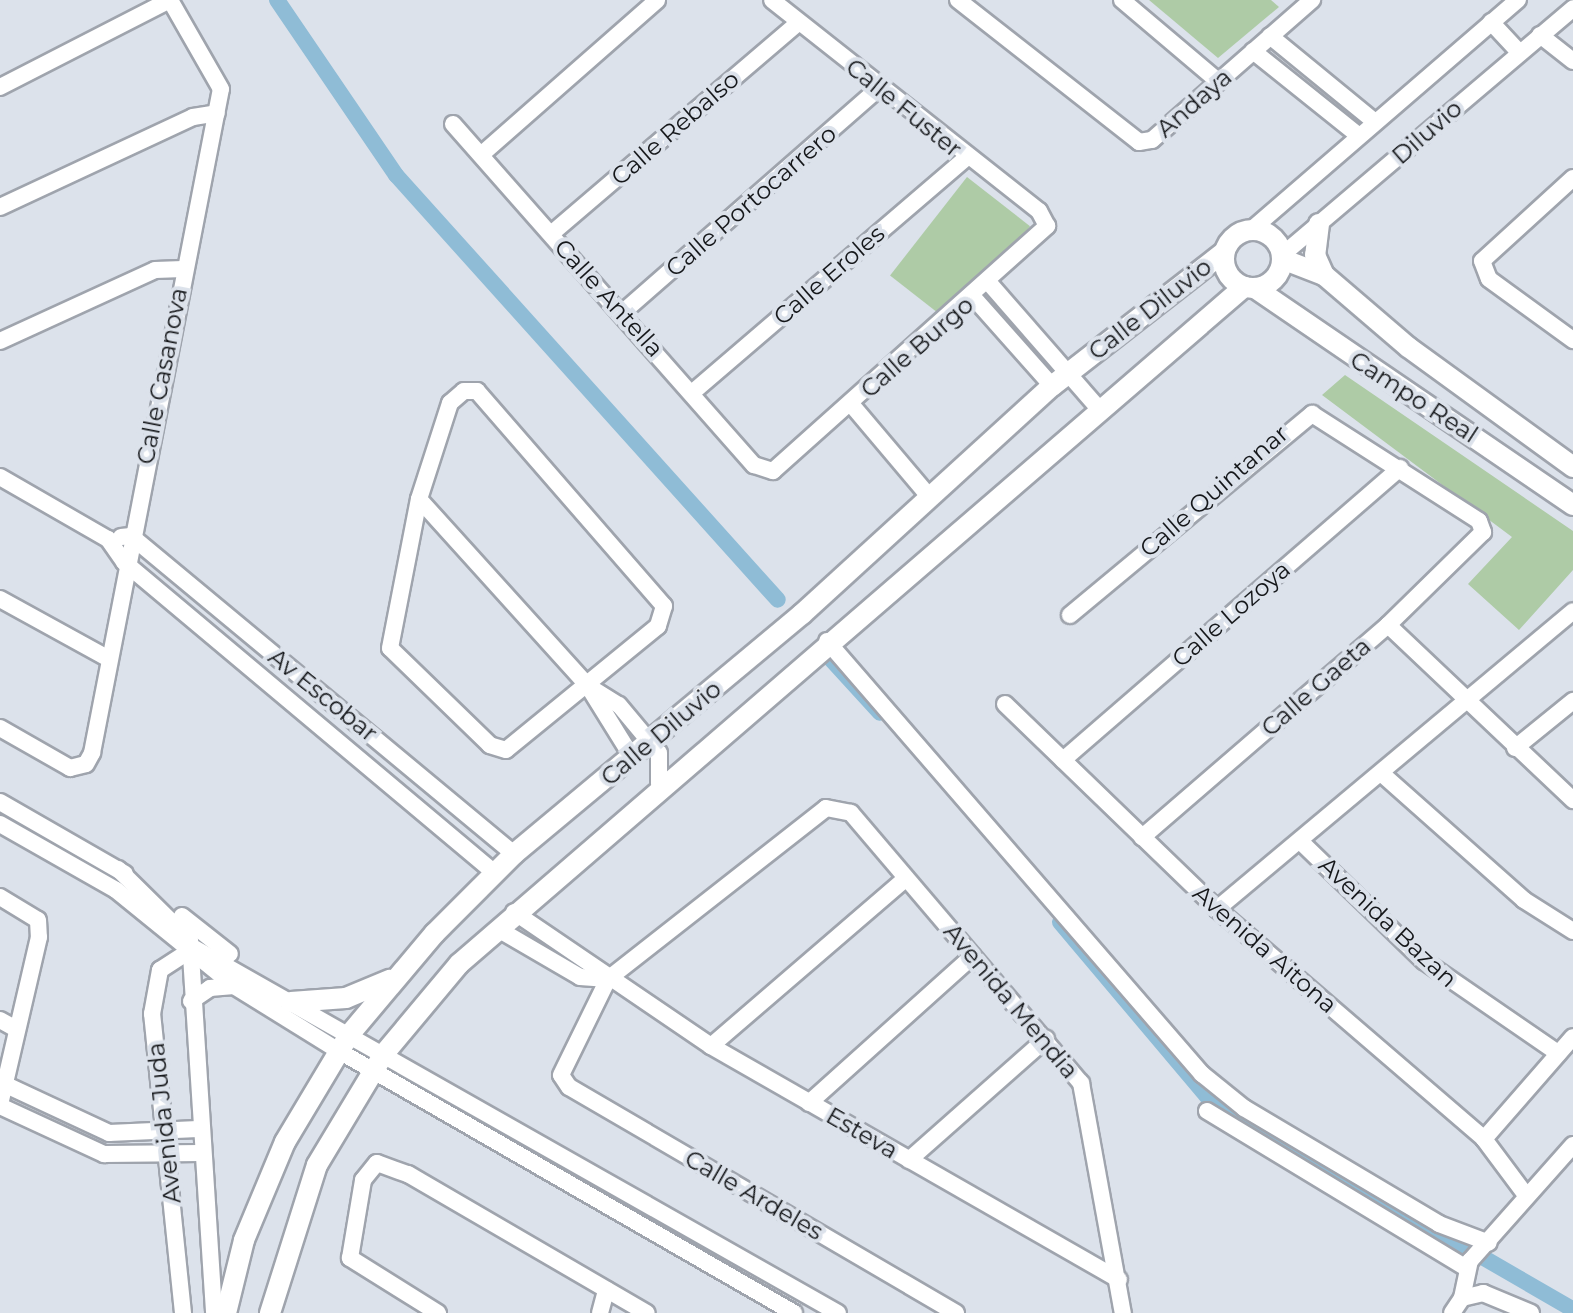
<!DOCTYPE html>
<style>
body{margin:0}
#map{position:relative;width:1573px;height:1313px;overflow:hidden;background:#dce2eb;font-family:Montserrat,sans-serif}
div>[style]{position:absolute}
[style*='--x']{left:calc(var(--x)*1px);top:calc(var(--y)*1px);width:calc(var(--w)*1px);rotate:calc(var(--a)*1deg)}
.green>*{inset:0;background:#aecba6;transform-origin:0 0}
.canal>*{height:16px;margin:-8px;padding:0 8px;transform-origin:8px;border-radius:8px;background:#8fbcd6}
.roads{filter:drop-shadow(2px 0 #9fa4ad) drop-shadow(-2px 0 #9fa4ad) drop-shadow(0 2px #9fa4ad) drop-shadow(0 -2px #9fa4ad)}
.minor>*{height:16px;margin:-8px;padding:0 8px;transform-origin:8px;border-radius:8px;background:#fff}
.tertiary>*{height:20px;margin:-10px;padding:0 10px;transform-origin:10px;border-radius:10px;background:#fff}
.tertiary>.ring{margin:-10px;padding:0;box-sizing:content-box;background:none;border:20px solid #fff;border-radius:50%}
span{translate:-50% -50%;white-space:nowrap;text-align:center;line-height:1.15;-webkit-text-stroke:8px #dce2eb;paint-order:stroke}
.street-label{font-size:24px;color:#15171a}
</style>
<div id="map">
<div class="green">
<div style="clip-path:polygon(1149px 0,1271px 0,1279px 7px,1218px 58px)"></div>
<div style="left:967px;top:177px;width:80px;height:125px;rotate:38deg"></div>
<div style="clip-path:polygon(1345px 375px,1573px 531px,1573px 570px,1519px 630px,1468px 584px,1512px 537px,1322px 395px)"></div>
</div>
<div class="canal">
<div style="--x:277;--y:0;--w:212;--a:55.8"></div>
<div style="--x:396;--y:175;--w:571;--a:48.05"></div>
<div style="--x:830;--y:658;--w:74;--a:47.7"></div>
<div style="--x:1060;--y:922;--w:230;--a:49.9"></div>
<div style="--x:1208;--y:1098;--w:422;--a:30.1"></div>
</div>
<div class="roads">
<div class="minor">
<div style="--x:958;--y:0;--w:230;--a:38.1"></div>
<div style="--x:1139;--y:142;--w:13;--a:-9"></div>
<div style="--x:1152;--y:140;--w:213;--a:-41.2"></div>
<div style="--x:1122;--y:0;--w:126;--a:40.2"></div>
<div style="--x:1491;--y:22;--w:41;--a:47"></div>
<div style="--x:1540;--y:35;--w:42;--a:38.2"></div>
<div style="--x:1270;--y:36;--w:134;--a:39.3"></div>
<div style="--x:1253;--y:51;--w:134;--a:38.7"></div>
<div style="--x:0;--y:87;--w:191;--a:-27.1"></div>
<div style="--x:453;--y:124;--w:455;--a:48.6"></div>
<div style="--x:754;--y:465;--w:20;--a:18"></div>
<div style="--x:773;--y:471;--w:368;--a:-41.8"></div>
<div style="--x:1047;--y:226;--w:17;--a:-118"></div>
<div style="--x:1039;--y:211;--w:340;--a:-141.7"></div>
<div style="--x:482;--y:154;--w:233;--a:-41.3"></div>
<div style="--x:1573;--y:178;--w:123;--a:137.6"></div>
<div style="--x:1482;--y:261;--w:19;--a:69"></div>
<div style="--x:1489;--y:279;--w:104;--a:36"></div>
<div style="--x:0;--y:207;--w:213;--a:-25"></div>
<div style="--x:193;--y:117;--w:24;--a:-9"></div>
<div style="--x:1250;--y:231;--w:354;--a:-40.8"></div>
<div style="--x:551;--y:234;--w:326;--a:-40.5"></div>
<div style="--x:1281;--y:256;--w:383;--a:-40.3"></div>
<div style="--x:990;--y:284;--w:166;--a:48.9"></div>
<div style="--x:974;--y:298;--w:118;--a:48.4"></div>
<div style="--x:622;--y:313;--w:342;--a:-41.2"></div>
<div style="--x:0;--y:341;--w:170;--a:-24.6"></div>
<div style="--x:155;--y:270;--w:28;--a:-2"></div>
<div style="--x:464;--y:391;--w:13;--a:0"></div>
<div style="--x:477;--y:391;--w:285;--a:49"></div>
<div style="--x:664;--y:606;--w:21;--a:107"></div>
<div style="--x:658;--y:626;--w:196;--a:140.8"></div>
<div style="--x:506;--y:750;--w:17;--a:-163"></div>
<div style="--x:490;--y:745;--w:139;--a:-135.9"></div>
<div style="--x:390;--y:648;--w:152;--a:-79"></div>
<div style="--x:419;--y:499;--w:101;--a:-72.1"></div>
<div style="--x:450;--y:403;--w:18;--a:-41"></div>
<div style="--x:693;--y:392;--w:360;--a:-40.6"></div>
<div style="--x:851;--y:404;--w:118;--a:49.8"></div>
<div style="--x:0;--y:477;--w:125;--a:29.9"></div>
<div style="--x:108;--y:539;--w:28;--a:55"></div>
<div style="--x:124;--y:562;--w:483;--a:40"></div>
<div style="--x:419;--y:499;--w:252;--a:47.9"></div>
<div style="--x:588;--y:686;--w:36;--a:32"></div>
<div style="--x:619;--y:705;--w:62;--a:50.2"></div>
<div style="--x:659;--y:753;--w:31;--a:90"></div>
<div style="--x:121;--y:537;--w:10;--a:-6"></div>
<div style="--x:131;--y:536;--w:498;--a:39.7"></div>
<div style="--x:0;--y:599;--w:124;--a:28.8"></div>
<div style="--x:1070;--y:615;--w:315;--a:-39.7"></div>
<div style="--x:1312;--y:414;--w:198;--a:32.6"></div>
<div style="--x:1479;--y:521;--w:12;--a:70"></div>
<div style="--x:1483;--y:532;--w:133;--a:135.6"></div>
<div style="--x:1388;--y:625;--w:325;--a:139.2"></div>
<div style="--x:1388;--y:625;--w:255;--a:43.4"></div>
<div style="--x:827;--y:641;--w:573;--a:49.11"></div>
<div style="--x:1202;--y:1074;--w:54;--a:39"></div>
<div style="--x:1244;--y:1108;--w:227;--a:30.7"></div>
<div style="--x:1439;--y:1224;--w:53;--a:20.8"></div>
<div style="--x:588;--y:686;--w:84;--a:58.2"></div>
<div style="--x:1005;--y:704;--w:295;--a:44"></div>
<div style="--x:1217;--y:909;--w:352;--a:40.7"></div>
<div style="--x:1484;--y:1139;--w:69;--a:53.3"></div>
<div style="--x:0;--y:728;--w:81;--a:29.7"></div>
<div style="--x:70;--y:768;--w:16;--a:-14"></div>
<div style="--x:86;--y:764;--w:13;--a:-61"></div>
<div style="--x:92;--y:753;--w:676;--a:-79.01"></div>
<div style="--x:221;--y:89;--w:103;--a:-119.8"></div>
<div style="--x:1515;--y:748;--w:75;--a:-39"></div>
<div style="--x:1063;--y:760;--w:446;--a:-40.9"></div>
<div style="--x:1381;--y:773;--w:191;--a:41.6"></div>
<div style="--x:1524;--y:900;--w:58;--a:32.3"></div>
<div style="--x:0;--y:802;--w:144;--a:29.9"></div>
<div style="--x:0;--y:824;--w:133;--a:29.6"></div>
<div style="--x:116;--y:890;--w:152;--a:39.1"></div>
<div style="--x:234;--y:986;--w:123;--a:31.8"></div>
<div style="--x:339;--y:1051;--w:525;--a:29.93"></div>
<div style="--x:1300;--y:841;--w:173;--a:44.1"></div>
<div style="--x:1424;--y:961;--w:163;--a:34.5"></div>
<div style="--x:118;--y:869;--w:101;--a:44.6"></div>
<div style="--x:190;--y:940;--w:374;--a:86.3"></div>
<div style="--x:0;--y:897;--w:44;--a:31.2"></div>
<div style="--x:38;--y:920;--w:17;--a:87"></div>
<div style="--x:39;--y:937;--w:172;--a:103.1"></div>
<div style="--x:1217;--y:909;--w:464;--a:-39.9"></div>
<div style="--x:514;--y:912;--w:238;--a:34.2"></div>
<div style="--x:711;--y:1046;--w:470;--a:29.8"></div>
<div style="--x:182;--y:916;--w:61;--a:38.4"></div>
<div style="--x:498;--y:929;--w:95;--a:30.3"></div>
<div style="--x:580;--y:977;--w:28;--a:4"></div>
<div style="--x:191;--y:1001;--w:23;--a:-34"></div>
<div style="--x:210;--y:988;--w:24;--a:-5"></div>
<div style="--x:0;--y:1020;--w:18;--a:29"></div>
<div style="--x:711;--y:1046;--w:257;--a:-40.7"></div>
<div style="--x:4;--y:1084;--w:116;--a:25"></div>
<div style="--x:109;--y:1133;--w:89;--a:-2.6"></div>
<div style="--x:809;--y:1103;--w:220;--a:-41.9"></div>
<div style="--x:0;--y:1106;--w:115;--a:24.8"></div>
<div style="--x:104;--y:1154;--w:96;--a:-0.6"></div>
<div style="--x:1207;--y:1111;--w:303;--a:31.2"></div>
<div style="--x:1484;--y:1139;--w:135;--a:-48.9"></div>
<div style="--x:909;--y:1160;--w:183;--a:-41.5"></div>
<div style="--x:1462;--y:1298;--w:38;--a:-78"></div>
<div style="--x:1470;--y:1261;--w:155;--a:-48.4"></div>
<div style="--x:183;--y:1313;--w:301;--a:-95.9"></div>
<div style="--x:152;--y:1014;--w:45;--a:-79.7"></div>
<div style="--x:160;--y:970;--w:40;--a:-32.9"></div>
<div style="--x:194;--y:948;--w:740;--a:29.54"></div>
<div style="--x:438;--y:1313;--w:104;--a:-148"></div>
<div style="--x:350;--y:1258;--w:79;--a:-80.5"></div>
<div style="--x:363;--y:1180;--w:22;--a:-51"></div>
<div style="--x:377;--y:1163;--w:33;--a:20"></div>
<div style="--x:408;--y:1174;--w:276;--a:30.2"></div>
<div style="--x:600;--y:1313;--w:24;--a:-75"></div>
<div style="--x:956;--y:1313;--w:448;--a:-149.7"></div>
<div style="--x:569;--y:1087;--w:14;--a:-124"></div>
<div style="--x:561;--y:1075;--w:107;--a:-63.9"></div>
<div style="--x:608;--y:979;--w:277;--a:-38.1"></div>
<div style="--x:826;--y:808;--w:25;--a:11"></div>
<div style="--x:851;--y:813;--w:355;--a:49.6"></div>
<div style="--x:1081;--y:1083;--w:234;--a:79.7"></div>
<div style="--x:1452;--y:1313;--w:18;--a:-56"></div>
<div style="--x:1462;--y:1298;--w:22;--a:-13"></div>
<div style="--x:1483;--y:1293;--w:52;--a:22.6"></div>
</div>
<div class="tertiary">
<div style="--x:1319;--y:224;--w:31;--a:97"></div>
<div style="--x:1315;--y:255;--w:22;--a:66"></div>
<div class="ring" style="left:1224px;top:230px;width:38px;height:38px"></div>
<div style="--x:1282;--y:259;--w:45;--a:20.9"></div>
<div style="--x:1324;--y:275;--w:111;--a:40.6"></div>
<div style="--x:1408;--y:347;--w:204;--a:36"></div>
<div style="--x:1255;--y:288;--w:385;--a:34.3"></div>
<div style="--x:291;--y:1002;--w:55;--a:-4.2"></div>
<div style="--x:346;--y:998;--w:47;--a:-22.7"></div>
<div style="--x:226;--y:1313;--w:75;--a:-76.1"></div>
<div style="--x:244;--y:1240;--w:106;--a:-67.3"></div>
<div style="--x:285;--y:1142;--w:125;--a:-59.1"></div>
<div style="--x:349;--y:1035;--w:133;--a:-49.9"></div>
<div style="--x:435;--y:933;--w:112;--a:-45"></div>
<div style="--x:514;--y:854;--w:375;--a:-39.8"></div>
<div style="--x:802;--y:614;--w:338;--a:-42.4"></div>
<div style="--x:1052;--y:386;--w:218;--a:-37.9"></div>
<div style="--x:270;--y:1313;--w:155;--a:-72.4"></div>
<div style="--x:317;--y:1165;--w:128;--a:-59"></div>
<div style="--x:383;--y:1055;--w:119;--a:-50.1"></div>
<div style="--x:459;--y:964;--w:1037;--a:-40.78"></div>
</div>
</div>
<div class="street-label">
<span style="left:1194px;top:103px;rotate:-41deg">Andaya</span>
<span style="left:904px;top:108px;rotate:39deg">Calle Fuster</span>
<span style="left:675px;top:128px;rotate:-41deg">Calle Rebalso</span>
<span style="left:1427px;top:132px;rotate:-41deg">Diluvio</span>
<span style="left:751px;top:201px;rotate:-41deg">Calle Portocarrero</span>
<span style="left:829px;top:275px;rotate:-41deg">Calle Eroles</span>
<span style="left:609px;top:298px;rotate:48deg">Calle Antella</span>
<span style="left:1150px;top:309px;rotate:-38deg">Calle Diluvio</span>
<span style="left:917px;top:347px;rotate:-41deg">Calle Burgo</span>
<span style="left:162px;top:376px;rotate:-79deg">Calle Casanova</span>
<span style="left:1414px;top:397px;rotate:33deg">Campo Real</span>
<span style="left:1214px;top:491px;rotate:-41deg">Calle Quintanar</span>
<span style="left:1231px;top:614px;rotate:-41deg">Calle Lozoya</span>
<span style="left:1316px;top:687px;rotate:-41deg">Calle Gaeta</span>
<span style="left:323px;top:695px;rotate:39deg">Av Escobar</span>
<span style="left:661px;top:733px;rotate:-40deg">Calle Diluvio</span>
<span style="left:1388px;top:922px;rotate:43deg">Avenida Bazan</span>
<span style="left:1265px;top:949px;rotate:41deg">Avenida Aitona</span>
<span style="left:1011px;top:1001px;rotate:50deg">Avenida Mendia</span>
<span style="left:164px;top:1123px;rotate:-96deg">Avenida Juda</span>
<span style="left:862px;top:1133px;rotate:30deg">Esteva</span>
<span style="left:754px;top:1195px;rotate:30deg">Calle Ardeles</span>
</div>
</div>
